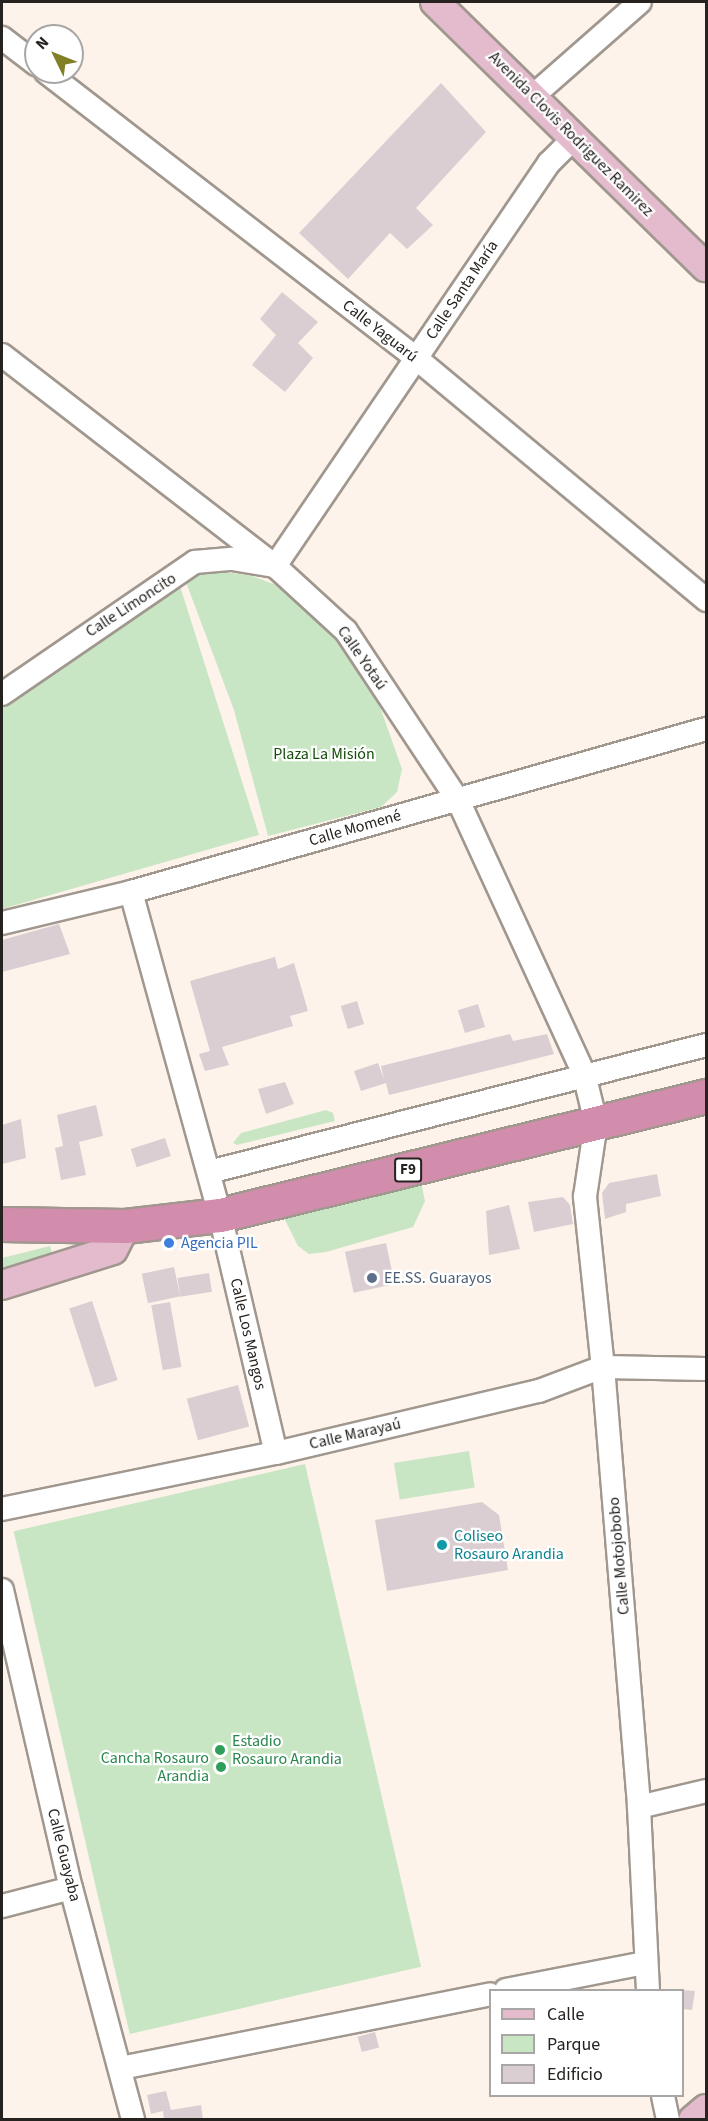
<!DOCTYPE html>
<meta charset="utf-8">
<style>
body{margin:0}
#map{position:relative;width:708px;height:2121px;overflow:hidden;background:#fdf3ea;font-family:"Source Sans 3",sans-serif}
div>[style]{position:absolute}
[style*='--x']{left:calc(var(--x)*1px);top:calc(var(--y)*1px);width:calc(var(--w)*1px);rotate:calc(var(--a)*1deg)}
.green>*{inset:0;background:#c9e6c4;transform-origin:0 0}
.building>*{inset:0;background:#dbced3;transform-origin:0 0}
.roads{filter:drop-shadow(2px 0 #a0978f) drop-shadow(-2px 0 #a0978f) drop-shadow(0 2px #a0978f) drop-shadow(0 -2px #a0978f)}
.minor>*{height:22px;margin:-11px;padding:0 11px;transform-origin:11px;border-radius:11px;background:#fff}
.major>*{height:28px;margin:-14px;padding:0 14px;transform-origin:14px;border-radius:14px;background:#e4bacd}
.highway>*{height:33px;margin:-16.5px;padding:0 16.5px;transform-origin:16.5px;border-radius:16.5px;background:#d28cac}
.dots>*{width:16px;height:16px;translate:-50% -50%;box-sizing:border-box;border:3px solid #fff;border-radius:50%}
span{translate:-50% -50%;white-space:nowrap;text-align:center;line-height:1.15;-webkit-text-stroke:4.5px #fff;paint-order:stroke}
.shield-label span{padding:2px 4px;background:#fff;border:2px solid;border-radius:4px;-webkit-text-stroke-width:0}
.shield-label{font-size:15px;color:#25221f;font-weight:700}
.street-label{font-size:16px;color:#25221f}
.park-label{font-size:16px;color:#134d07}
.shop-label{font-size:16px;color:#366cbe}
.left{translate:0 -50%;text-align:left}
.service-label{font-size:16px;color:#4e5e75}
.culture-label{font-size:16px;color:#0d838f}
.leisure-label{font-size:16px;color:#27864d}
.right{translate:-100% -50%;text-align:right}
.frame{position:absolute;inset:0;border:3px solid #25221f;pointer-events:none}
.legend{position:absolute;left:489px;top:1989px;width:195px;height:108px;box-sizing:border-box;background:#fff;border:2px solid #a8a7a5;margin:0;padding:8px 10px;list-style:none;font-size:18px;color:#25221f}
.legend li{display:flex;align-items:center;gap:12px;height:30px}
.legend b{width:30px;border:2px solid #a8a7a5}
.north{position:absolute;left:24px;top:24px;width:60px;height:60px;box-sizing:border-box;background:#fff;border:2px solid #a8a7a5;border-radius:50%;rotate:313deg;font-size:16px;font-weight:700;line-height:24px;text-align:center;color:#25221f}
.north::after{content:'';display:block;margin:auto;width:21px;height:27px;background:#827f27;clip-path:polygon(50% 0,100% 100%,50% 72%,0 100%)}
</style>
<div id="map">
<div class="green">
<div style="clip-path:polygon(200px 568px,252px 576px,279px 586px,294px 595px,352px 658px,379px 704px,402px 769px,397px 792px,381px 807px,268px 836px,234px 710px,184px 577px)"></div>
<div style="clip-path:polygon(179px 583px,259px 835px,2px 909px,2px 707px)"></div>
<div style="clip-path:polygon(326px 1110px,333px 1113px,335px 1121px,237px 1145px,233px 1143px,241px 1133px)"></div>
<div style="clip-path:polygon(421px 1182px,425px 1201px,413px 1227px,326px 1252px,309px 1254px,298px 1246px,283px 1216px)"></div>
<div style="clip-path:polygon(50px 1246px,53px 1256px,2px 1272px,2px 1258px)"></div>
<div style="left:469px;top:1451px;width:37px;height:76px;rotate:81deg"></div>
<div style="left:305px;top:1464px;width:516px;height:299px;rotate:77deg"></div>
</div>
<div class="building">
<div style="clip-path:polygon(441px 83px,486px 132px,416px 208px,433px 225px,407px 249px,390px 233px,348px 279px,299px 233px)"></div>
<div style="clip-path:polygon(282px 292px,318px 322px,298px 343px,313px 358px,285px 392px,252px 365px,276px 335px,260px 319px)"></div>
<div style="clip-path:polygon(59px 924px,70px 954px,2px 972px,2px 940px)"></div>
<div style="clip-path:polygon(275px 957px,278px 969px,294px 963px,308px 1011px,290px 1016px,293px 1026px,222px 1047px,229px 1065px,205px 1071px,199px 1054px,210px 1051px,190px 981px)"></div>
<div style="left:357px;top:1001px;width:24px;height:17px;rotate:73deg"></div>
<div style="left:478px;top:1004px;width:24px;height:21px;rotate:73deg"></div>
<div style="clip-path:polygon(510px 1034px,513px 1041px,547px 1034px,554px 1054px,389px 1095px,386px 1083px,361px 1091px,354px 1071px,378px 1063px,384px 1079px,381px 1066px)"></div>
<div style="clip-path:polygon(285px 1082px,294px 1104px,266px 1114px,258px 1089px)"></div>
<div style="clip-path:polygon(96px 1105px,103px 1136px,79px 1142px,86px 1175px,61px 1180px,55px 1148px,63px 1146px,57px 1115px)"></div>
<div style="clip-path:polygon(21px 1119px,26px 1158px,2px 1164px,2px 1125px)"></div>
<div style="left:165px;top:1138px;width:19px;height:36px;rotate:72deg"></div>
<div style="clip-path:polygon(657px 1174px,661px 1196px,626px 1204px,626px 1212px,605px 1219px,602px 1193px,609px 1183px)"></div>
<div style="clip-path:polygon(563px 1197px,570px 1205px,573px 1224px,534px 1232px,528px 1202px)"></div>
<div style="clip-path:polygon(509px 1205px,520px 1249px,489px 1255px,486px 1211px)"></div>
<div style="left:386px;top:1243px;width:42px;height:42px;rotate:78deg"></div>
<div style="left:174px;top:1267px;width:30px;height:33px;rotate:78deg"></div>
<div style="left:209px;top:1273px;width:19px;height:32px;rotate:81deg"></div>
<div style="left:92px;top:1301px;width:83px;height:24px;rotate:72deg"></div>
<div style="left:170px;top:1302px;width:66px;height:19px;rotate:80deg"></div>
<div style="left:238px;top:1385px;width:43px;height:53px;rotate:75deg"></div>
<div style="clip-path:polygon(482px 1502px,499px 1515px,508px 1570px,387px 1591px,375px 1520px)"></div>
<div style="clip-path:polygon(682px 1990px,695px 1991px,692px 2010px,682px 2009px)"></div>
<div style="left:375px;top:2032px;width:16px;height:18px;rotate:75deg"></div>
<div style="clip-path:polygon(166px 2091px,171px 2110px,201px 2105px,203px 2120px,164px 2120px,163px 2111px,151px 2114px,147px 2095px)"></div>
</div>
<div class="roads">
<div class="minor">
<div style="--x:2;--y:38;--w:43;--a:37.4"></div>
<div style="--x:46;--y:72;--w:468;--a:37.7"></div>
<div style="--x:416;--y:358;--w:378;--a:39.8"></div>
<div style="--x:533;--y:96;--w:142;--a:-41.3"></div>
<div style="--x:2;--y:355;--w:345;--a:37.7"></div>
<div style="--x:275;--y:566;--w:96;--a:42.5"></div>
<div style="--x:346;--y:631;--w:203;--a:56.5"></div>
<div style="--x:458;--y:800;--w:302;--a:65.3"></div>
<div style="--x:584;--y:1074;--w:50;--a:76.2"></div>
<div style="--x:596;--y:1123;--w:75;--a:98.5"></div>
<div style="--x:585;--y:1197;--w:171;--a:84"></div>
<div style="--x:603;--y:1367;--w:441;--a:85.3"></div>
<div style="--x:639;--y:1807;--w:183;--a:87.2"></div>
<div style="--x:2;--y:694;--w:234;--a:-34.4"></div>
<div style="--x:195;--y:562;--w:37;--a:-5"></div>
<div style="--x:232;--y:559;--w:44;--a:9.2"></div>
<div style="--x:275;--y:566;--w:487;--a:-55.8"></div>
<div style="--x:549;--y:163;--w:35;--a:-45"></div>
<div style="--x:131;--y:892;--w:335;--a:74.6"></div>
<div style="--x:220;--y:1215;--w:244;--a:76.8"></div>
<div style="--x:2;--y:923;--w:133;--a:-13.5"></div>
<div style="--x:131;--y:892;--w:598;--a:-15.83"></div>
<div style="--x:209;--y:1172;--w:513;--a:-14.33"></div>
<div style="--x:2;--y:1509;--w:280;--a:-11.6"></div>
<div style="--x:276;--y:1453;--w:270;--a:-13.3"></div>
<div style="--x:539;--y:1391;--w:68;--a:-20.6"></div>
<div style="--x:603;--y:1367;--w:103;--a:1.1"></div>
<div style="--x:2;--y:1590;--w:306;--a:77"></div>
<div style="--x:71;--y:1888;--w:240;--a:75"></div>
<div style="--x:639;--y:1807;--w:69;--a:-13.4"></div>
<div style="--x:2;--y:1906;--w:71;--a:-14.6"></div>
<div style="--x:506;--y:1990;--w:142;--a:-11"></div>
<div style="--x:121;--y:2068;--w:376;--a:-11.3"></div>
<div style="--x:663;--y:2096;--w:25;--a:78"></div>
</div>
<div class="major">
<div style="--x:435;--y:2;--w:379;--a:44.4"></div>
<div style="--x:2;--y:1285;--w:116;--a:-17.5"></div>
<div style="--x:113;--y:1250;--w:27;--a:-63"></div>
<div style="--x:693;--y:2120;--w:17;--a:-40"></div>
</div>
<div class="highway">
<div style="--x:2;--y:1224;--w:123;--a:0.9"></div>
<div style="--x:125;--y:1226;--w:96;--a:-6.6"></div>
<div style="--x:220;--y:1215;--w:500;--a:-13.76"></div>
</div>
</div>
<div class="dots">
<div style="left:169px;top:1243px;background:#3f7fe0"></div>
<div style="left:372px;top:1278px;background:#5c6f8a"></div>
<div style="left:442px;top:1545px;background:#0f9aa8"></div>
<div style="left:220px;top:1750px;background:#2e9e5b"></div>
<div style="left:221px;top:1767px;background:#2e9e5b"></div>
</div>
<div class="shield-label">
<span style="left:408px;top:1170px">F9</span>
</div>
<div class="street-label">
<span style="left:571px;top:134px;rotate:45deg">Avenida Clovis Rodriguez Ramirez</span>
<span style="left:462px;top:290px;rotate:-56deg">Calle Santa María</span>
<span style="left:380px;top:331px;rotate:38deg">Calle Yaguarú</span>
<span style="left:131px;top:605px;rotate:-33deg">Calle Limoncito</span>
<span style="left:362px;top:658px;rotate:55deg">Calle Yotaú</span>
<span style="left:355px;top:828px;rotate:-16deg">Calle Momené</span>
<span style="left:248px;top:1334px;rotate:77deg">Calle Los Mangos</span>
<span style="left:355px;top:1434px;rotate:-13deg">Calle Marayaú</span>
<span style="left:619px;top:1556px;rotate:-95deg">Calle Motojobobo</span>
<span style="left:64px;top:1855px;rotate:76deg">Calle Guayaba</span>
</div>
<div class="park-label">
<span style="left:324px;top:754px">Plaza La Misión</span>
</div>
<div class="shop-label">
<span class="left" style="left:181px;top:1243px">Agencia PIL</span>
</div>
<div class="service-label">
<span class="left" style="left:384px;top:1278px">EE.SS. Guarayos</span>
</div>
<div class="culture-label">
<span class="left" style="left:454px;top:1545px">Coliseo<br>Rosauro Arandia</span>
</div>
<div class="leisure-label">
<span class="left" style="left:232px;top:1750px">Estadio<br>Rosauro Arandia</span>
<span class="right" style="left:209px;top:1767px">Cancha Rosauro<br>Arandia</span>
</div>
<div class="frame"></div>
<ul class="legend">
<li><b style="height:8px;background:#e4bacd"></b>Calle</li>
<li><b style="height:16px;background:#c9e6c4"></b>Parque</li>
<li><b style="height:16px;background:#dbced3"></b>Edificio</li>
</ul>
<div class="north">N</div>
</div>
